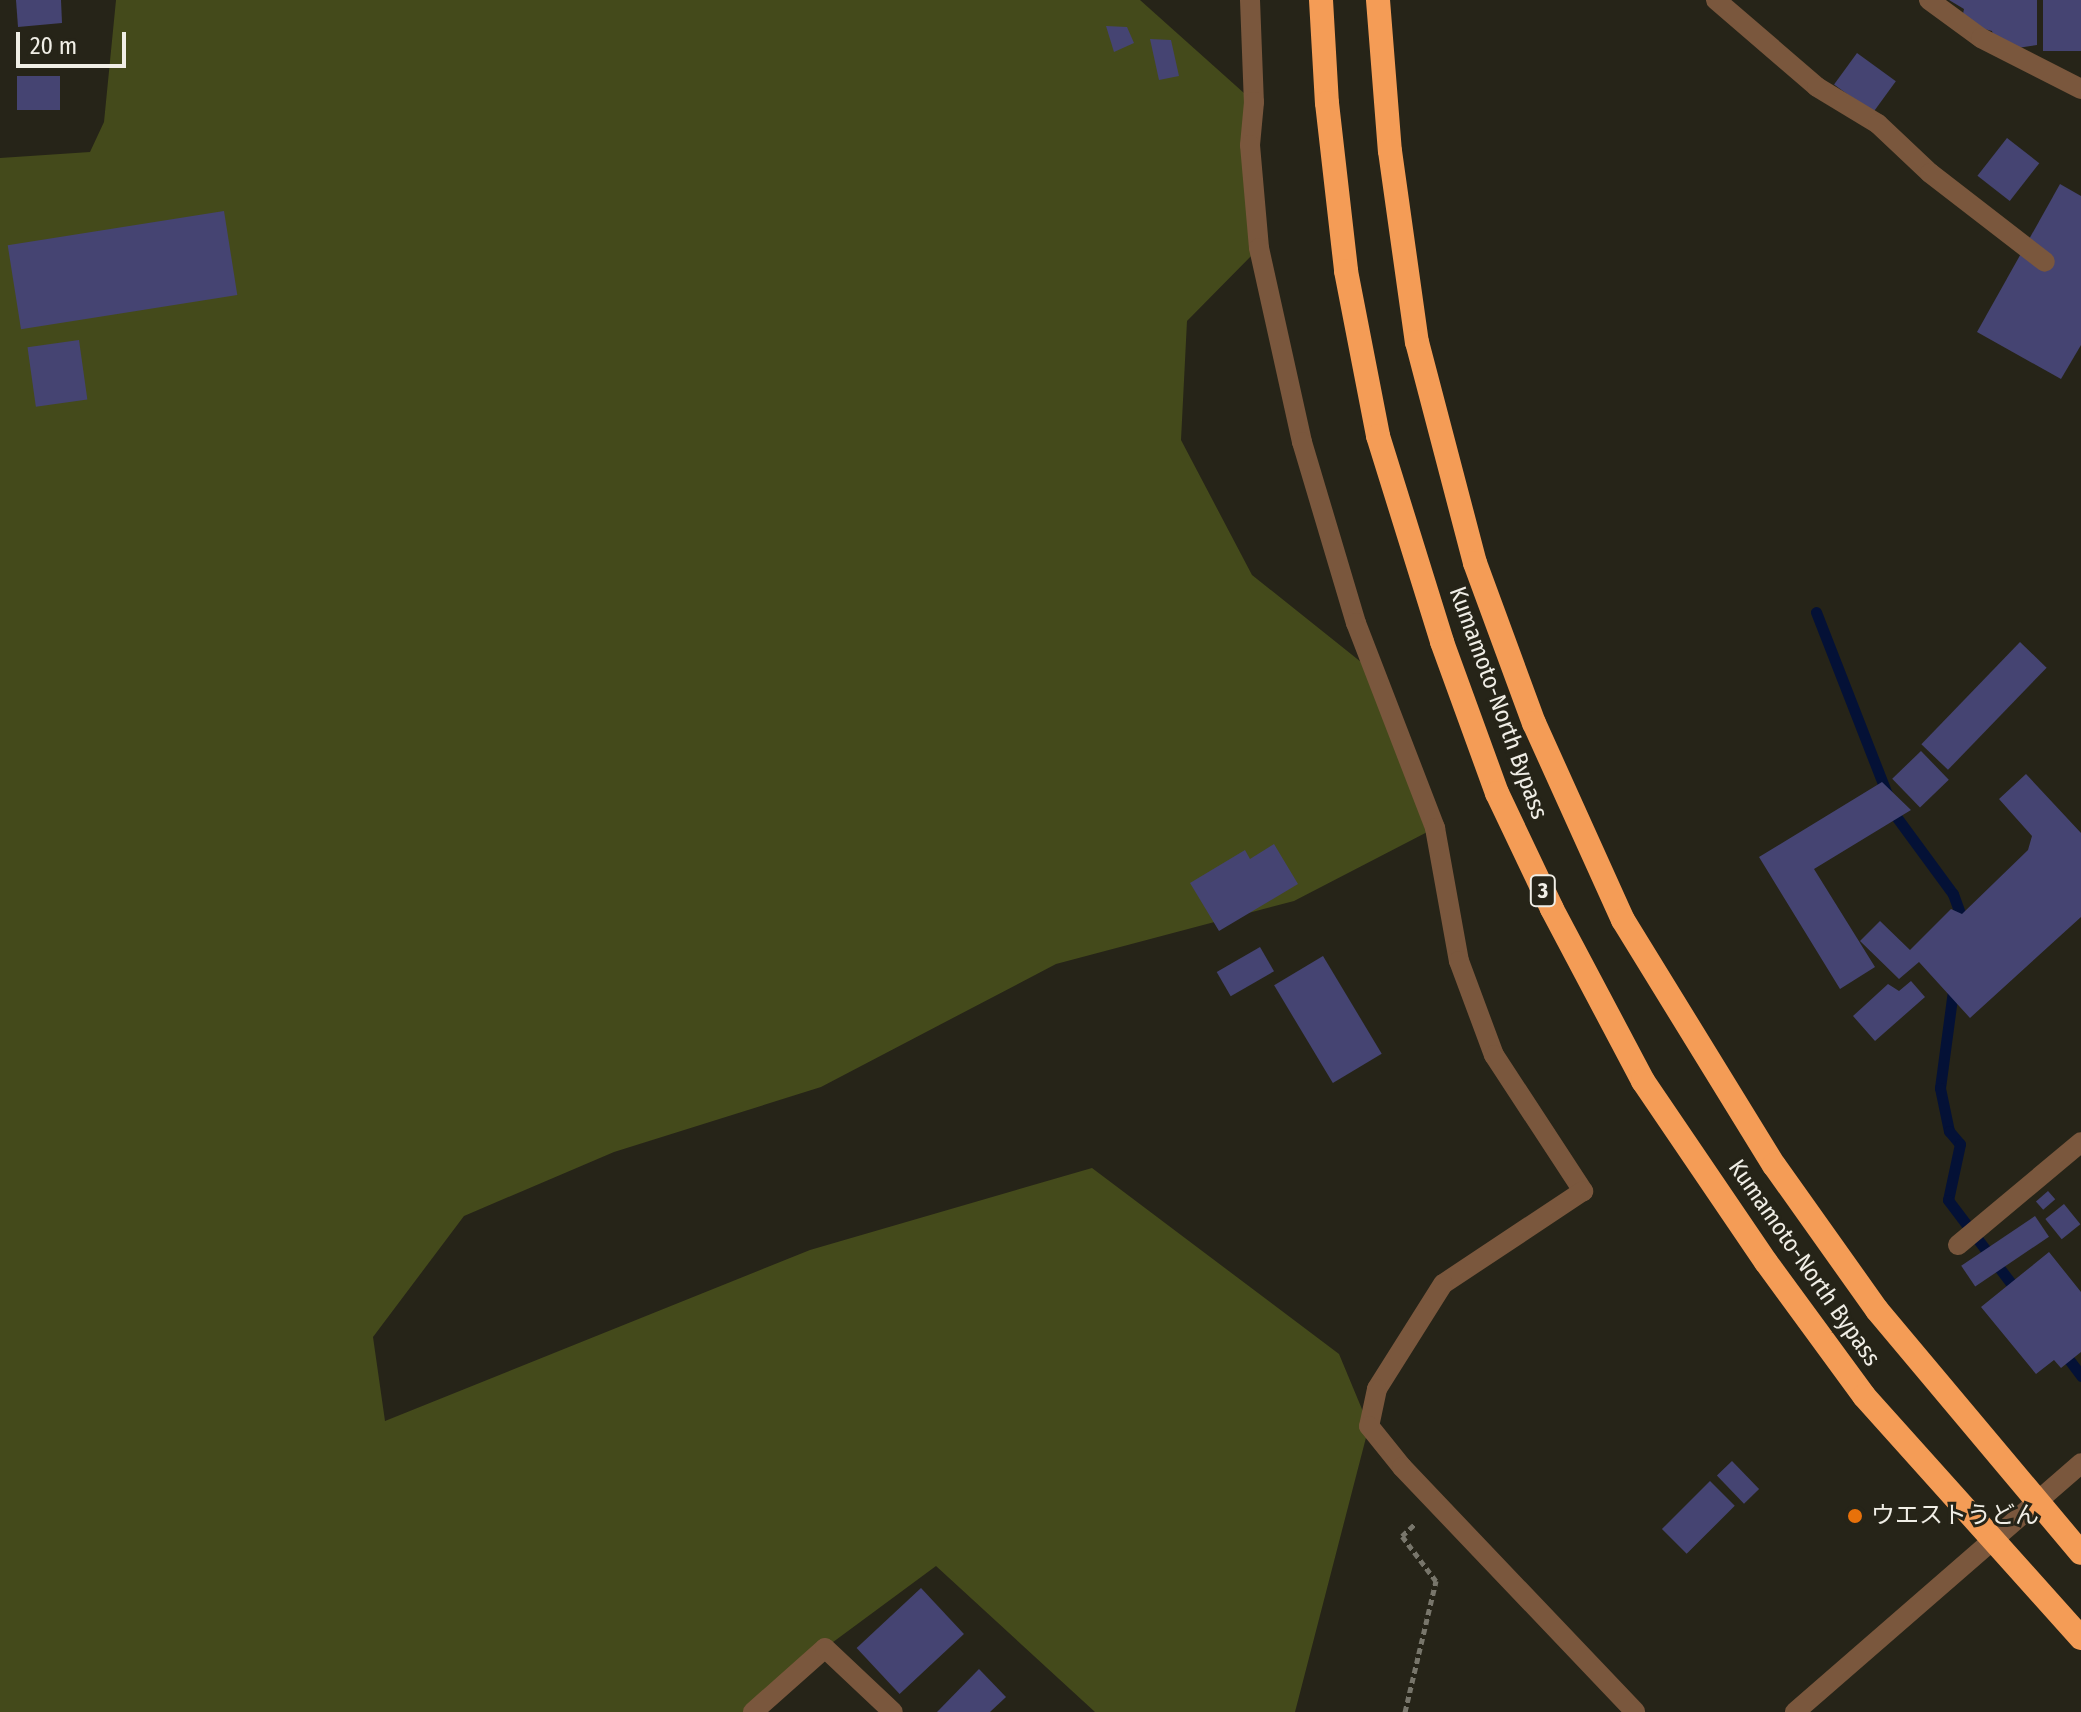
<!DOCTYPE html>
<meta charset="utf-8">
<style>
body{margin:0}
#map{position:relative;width:2081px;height:1712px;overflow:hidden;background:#262418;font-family:"Fira Sans Condensed","Noto Sans JP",sans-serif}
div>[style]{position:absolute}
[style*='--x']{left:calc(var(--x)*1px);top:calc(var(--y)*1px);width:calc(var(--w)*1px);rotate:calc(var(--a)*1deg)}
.green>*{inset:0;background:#444a1b}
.stream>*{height:11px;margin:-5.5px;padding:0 5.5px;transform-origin:5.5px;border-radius:5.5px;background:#041136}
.building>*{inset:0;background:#454472;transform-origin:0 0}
.path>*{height:5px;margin-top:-2.5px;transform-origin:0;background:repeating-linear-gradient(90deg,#78766b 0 6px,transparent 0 10px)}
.minor>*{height:20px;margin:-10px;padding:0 10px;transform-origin:10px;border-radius:10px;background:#7a573d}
.highway>*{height:24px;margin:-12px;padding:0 12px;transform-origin:12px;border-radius:12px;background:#f49c56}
.dots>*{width:22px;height:22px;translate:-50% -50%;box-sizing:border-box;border:4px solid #262418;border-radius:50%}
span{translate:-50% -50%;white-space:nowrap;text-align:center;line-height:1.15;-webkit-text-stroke:6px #262418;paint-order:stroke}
.shield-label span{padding:2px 6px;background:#262418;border:2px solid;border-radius:6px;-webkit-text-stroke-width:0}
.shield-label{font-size:22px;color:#f0eee6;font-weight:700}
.street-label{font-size:24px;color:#f0eee6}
.poi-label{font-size:24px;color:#f0eee6}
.left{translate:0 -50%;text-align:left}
.scale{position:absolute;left:16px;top:32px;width:110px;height:36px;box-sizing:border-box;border:4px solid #f0eee6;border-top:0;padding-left:10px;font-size:24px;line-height:28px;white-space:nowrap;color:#f0eee6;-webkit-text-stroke:6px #262418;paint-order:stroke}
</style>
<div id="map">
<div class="green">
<div style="clip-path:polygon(116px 0,1140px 0,1254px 102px,1259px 248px,1187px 321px,1181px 440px,1252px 575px,1376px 674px,1435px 828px,1294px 901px,1056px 964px,821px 1087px,614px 1152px,464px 1216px,373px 1337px,385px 1421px,810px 1250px,1092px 1168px,1339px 1354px,1369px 1426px,1295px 1712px,1095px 1712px,936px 1566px,825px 1648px,753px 1712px,0 1712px,0 158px,90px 152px,104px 122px)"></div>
</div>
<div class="stream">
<div style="--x:1816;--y:612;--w:218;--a:68.7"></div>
<div style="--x:1895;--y:815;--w:98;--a:53.7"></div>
<div style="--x:1953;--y:894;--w:35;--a:70"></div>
<div style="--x:1954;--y:983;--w:106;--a:97.6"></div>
<div style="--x:1940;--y:1088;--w:44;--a:78.2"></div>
<div style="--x:1949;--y:1131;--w:17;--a:50"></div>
<div style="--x:1960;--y:1144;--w:57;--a:102.1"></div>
<div style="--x:1948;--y:1200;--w:118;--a:52.9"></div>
<div style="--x:2061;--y:1349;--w:34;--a:53"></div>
</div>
<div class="building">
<div style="clip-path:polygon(16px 0,61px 0,62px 23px,18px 27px)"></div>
<div style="clip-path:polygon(1949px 0,2037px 0,2037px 45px,1997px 51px,1992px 31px,1961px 23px,1964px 9px)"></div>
<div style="left:2081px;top:0;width:51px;height:38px;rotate:90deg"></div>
<div style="clip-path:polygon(1106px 26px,1127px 27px,1134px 43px,1114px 52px)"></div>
<div style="clip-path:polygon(1150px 39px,1171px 40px,1179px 76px,1159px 80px)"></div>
<div style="left:1857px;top:53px;width:48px;height:39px;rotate:36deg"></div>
<div style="left:17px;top:76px;width:43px;height:34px"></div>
<div style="left:2007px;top:138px;width:41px;height:48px;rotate:38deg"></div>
<div style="clip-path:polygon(2060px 184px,2081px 196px,2081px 345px,2061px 379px,1977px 332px)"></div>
<div style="left:224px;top:211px;width:85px;height:219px;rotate:81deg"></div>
<div style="left:79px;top:340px;width:60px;height:52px;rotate:82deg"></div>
<div style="left:2020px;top:642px;width:37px;height:142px;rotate:44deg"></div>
<div style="left:1921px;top:751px;width:40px;height:40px;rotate:46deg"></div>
<div style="clip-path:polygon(2026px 774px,2081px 833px,2081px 917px,1970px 1018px,1919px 962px,1899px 979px,1860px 941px,1880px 921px,1910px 950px,1951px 909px,1962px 914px,2028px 850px,2032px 836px,1999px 799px)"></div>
<div style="clip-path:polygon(1882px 782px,1911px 810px,1814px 869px,1875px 967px,1840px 989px,1759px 857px)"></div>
<div style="clip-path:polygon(1274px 844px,1298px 884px,1219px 931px,1190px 883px,1245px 850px,1250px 859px)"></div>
<div style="left:1260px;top:947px;width:28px;height:50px;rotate:60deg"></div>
<div style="left:1323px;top:956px;width:114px;height:57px;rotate:59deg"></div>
<div style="clip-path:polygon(1911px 981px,1925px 997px,1875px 1041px,1853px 1016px,1888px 984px,1899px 991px)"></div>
<div style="left:2048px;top:1191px;width:11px;height:16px;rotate:49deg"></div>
<div style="left:2064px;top:1204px;width:26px;height:24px;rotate:51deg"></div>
<div style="left:2035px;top:1216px;width:25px;height:89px;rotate:56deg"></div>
<div style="clip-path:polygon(2049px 1252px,2081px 1292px,2081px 1352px,2061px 1368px,2054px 1360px,2036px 1374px,1981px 1307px)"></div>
<div style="left:1732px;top:1461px;width:39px;height:21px;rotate:46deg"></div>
<div style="left:1710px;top:1481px;width:35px;height:68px;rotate:45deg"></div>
<div style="left:921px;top:1588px;width:63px;height:88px;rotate:47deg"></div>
<div style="clip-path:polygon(979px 1669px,1006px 1697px,990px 1712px,937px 1712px)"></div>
</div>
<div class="path">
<div style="--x:1405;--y:1712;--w:135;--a:-76.7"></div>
<div style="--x:1436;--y:1581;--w:56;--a:-127.1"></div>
<div style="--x:1402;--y:1536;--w:19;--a:-43"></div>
</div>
<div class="minor">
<div style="--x:1250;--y:0;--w:102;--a:87.8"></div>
<div style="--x:1254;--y:102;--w:43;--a:95.3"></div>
<div style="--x:1250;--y:145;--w:103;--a:85"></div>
<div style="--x:1259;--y:248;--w:199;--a:77.5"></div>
<div style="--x:1302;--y:442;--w:189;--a:73.4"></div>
<div style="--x:1356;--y:623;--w:220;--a:68.9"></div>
<div style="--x:1435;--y:828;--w:135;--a:79.8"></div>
<div style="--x:1459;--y:961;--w:100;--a:69.6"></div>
<div style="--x:1494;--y:1055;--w:163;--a:56.8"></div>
<div style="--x:1583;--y:1191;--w:168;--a:146.4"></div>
<div style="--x:1443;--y:1284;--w:124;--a:122.2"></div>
<div style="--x:1377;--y:1389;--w:38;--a:102"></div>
<div style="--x:1369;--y:1426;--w:53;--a:51.2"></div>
<div style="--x:1402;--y:1467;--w:338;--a:46.4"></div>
<div style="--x:1716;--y:0;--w:133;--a:40.7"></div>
<div style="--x:1817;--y:87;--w:71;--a:31.2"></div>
<div style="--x:1878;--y:124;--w:71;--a:43.3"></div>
<div style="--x:1930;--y:173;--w:145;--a:37.7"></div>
<div style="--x:1929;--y:0;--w:64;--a:36.2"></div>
<div style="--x:1981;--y:38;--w:112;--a:27"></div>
<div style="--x:1958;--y:1245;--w:160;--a:-39.9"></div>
<div style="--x:753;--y:1712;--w:96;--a:-41.6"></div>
<div style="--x:825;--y:1648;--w:93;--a:43.3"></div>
<div style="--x:1795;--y:1712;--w:379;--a:-41"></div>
</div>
<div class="highway">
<div style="--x:1321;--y:0;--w:103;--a:86.7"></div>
<div style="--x:1327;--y:103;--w:169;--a:83.5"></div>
<div style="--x:1346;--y:271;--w:168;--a:79"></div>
<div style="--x:1378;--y:436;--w:216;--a:72.7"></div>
<div style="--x:1442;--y:642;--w:161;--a:70"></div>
<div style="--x:1497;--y:793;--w:128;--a:64.6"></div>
<div style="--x:1552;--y:909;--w:195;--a:62.1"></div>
<div style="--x:1643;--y:1081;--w:219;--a:55.8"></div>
<div style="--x:1766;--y:1262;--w:166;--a:53.8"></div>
<div style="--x:1864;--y:1396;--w:325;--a:48.1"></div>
<div style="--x:1378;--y:0;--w:151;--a:85.5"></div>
<div style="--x:1390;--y:151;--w:193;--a:82"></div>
<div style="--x:1417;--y:342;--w:228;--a:75.3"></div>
<div style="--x:1475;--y:563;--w:171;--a:69.8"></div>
<div style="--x:1534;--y:723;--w:216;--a:65.7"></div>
<div style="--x:1623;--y:920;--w:288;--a:58.4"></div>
<div style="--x:1774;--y:1165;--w:178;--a:54.6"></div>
<div style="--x:1877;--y:1310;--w:317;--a:50"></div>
</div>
<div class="dots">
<div style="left:1855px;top:1516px;background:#e8710a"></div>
</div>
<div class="shield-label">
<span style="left:1543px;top:891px">3</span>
</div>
<div class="street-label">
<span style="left:1498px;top:703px;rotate:70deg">Kumamoto-North Bypass</span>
<span style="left:1804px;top:1263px;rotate:55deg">Kumamoto-North Bypass</span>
</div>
<div class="poi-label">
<span class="left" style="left:1871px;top:1516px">ウエストうどん</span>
</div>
<div class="scale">20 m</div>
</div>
